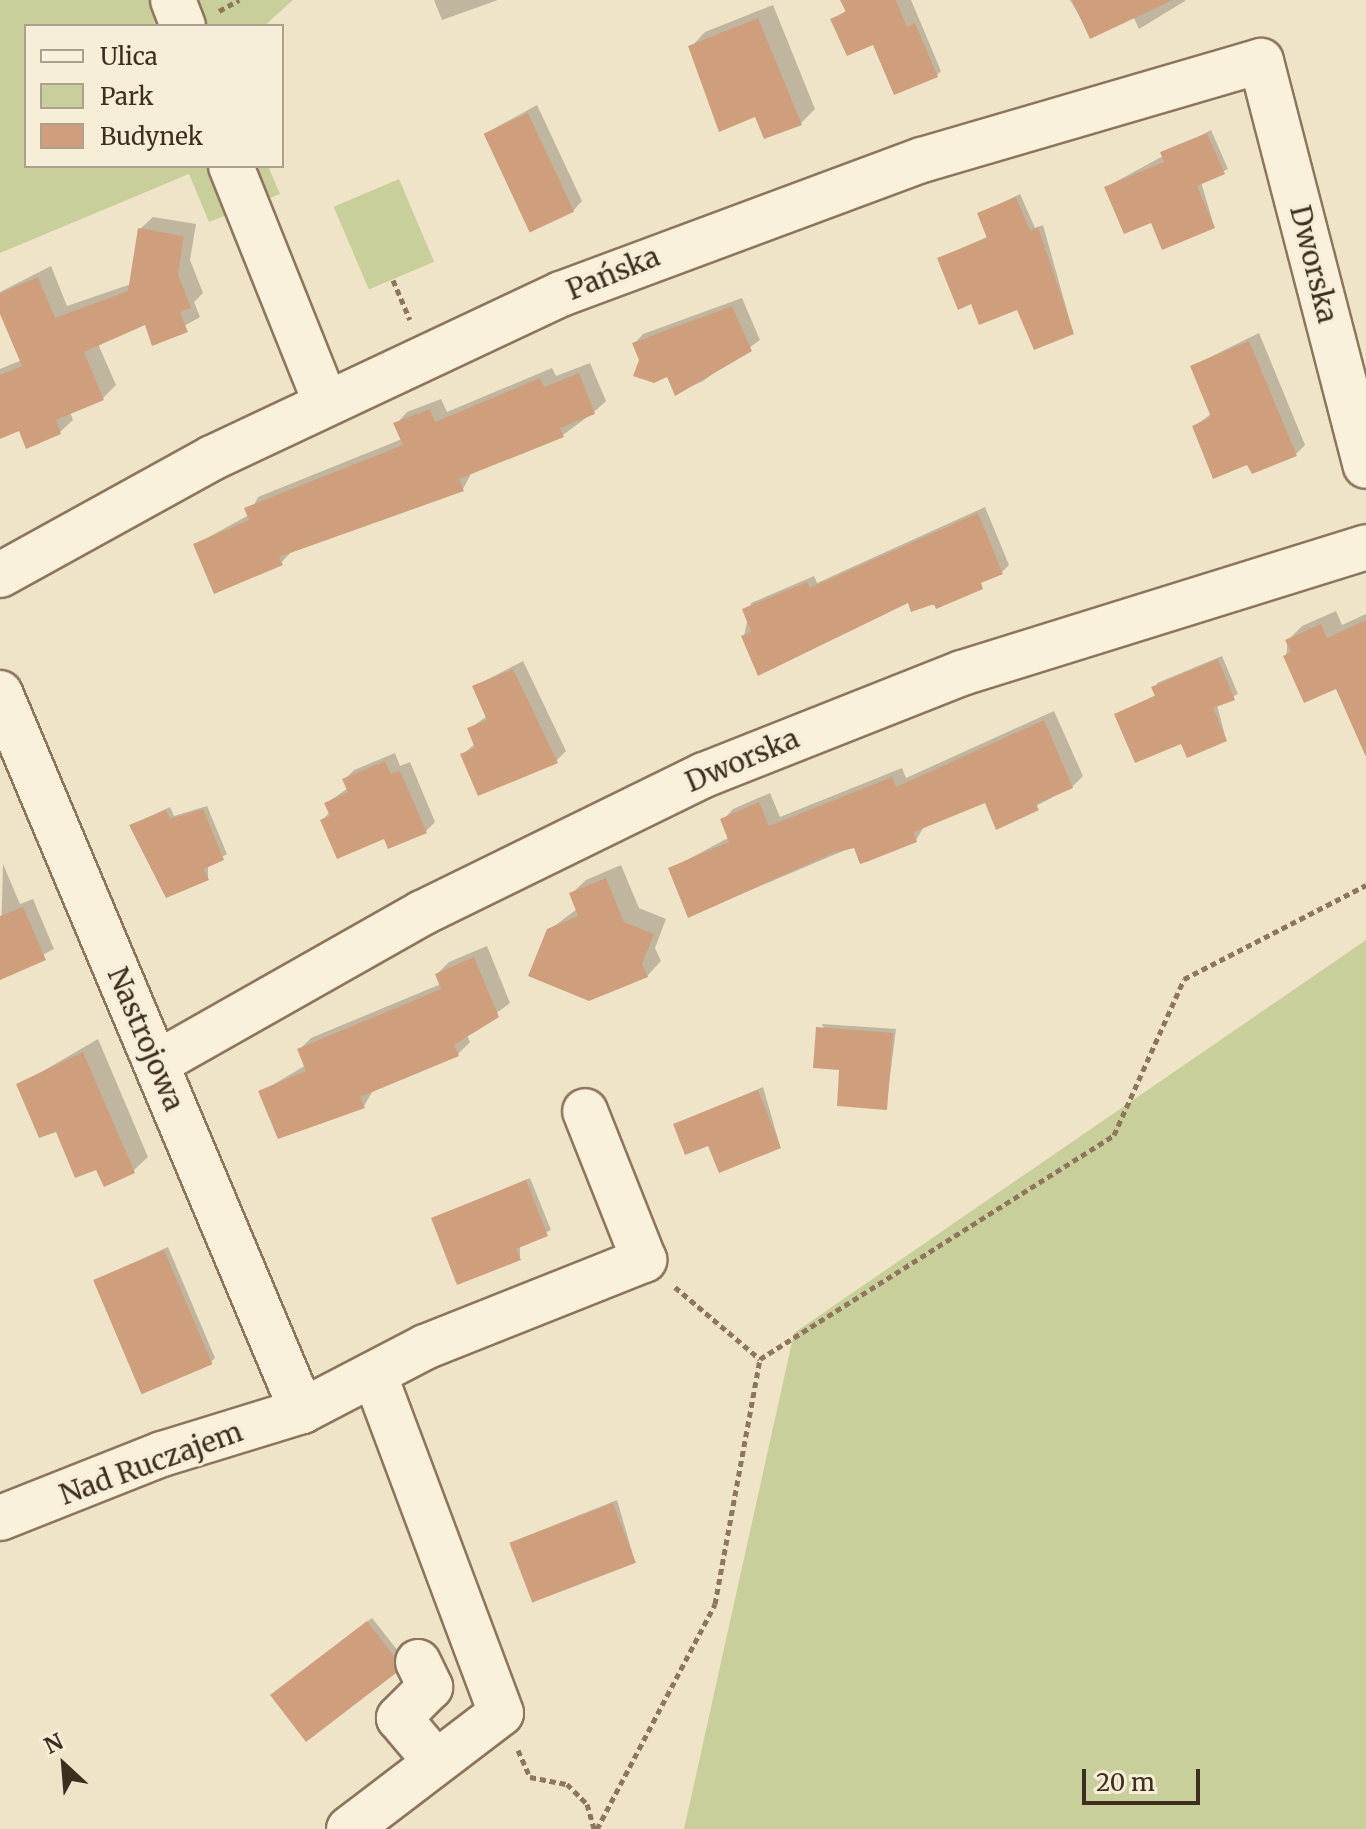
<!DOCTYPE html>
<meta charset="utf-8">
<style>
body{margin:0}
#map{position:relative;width:1366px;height:1829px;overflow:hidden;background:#f0e4c8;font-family:Merriweather,serif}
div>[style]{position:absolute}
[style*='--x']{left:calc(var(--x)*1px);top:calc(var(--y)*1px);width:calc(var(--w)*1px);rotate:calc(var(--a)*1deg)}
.green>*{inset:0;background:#c9cf9b;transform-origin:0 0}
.shadow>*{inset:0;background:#0003}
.building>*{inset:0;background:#cf9f7d;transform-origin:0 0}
.path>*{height:5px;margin-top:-2.5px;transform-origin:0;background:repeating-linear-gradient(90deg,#8d765c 0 6px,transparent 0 10px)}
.roads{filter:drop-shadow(2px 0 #8d765c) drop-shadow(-2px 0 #8d765c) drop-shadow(0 2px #8d765c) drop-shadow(0 -2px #8d765c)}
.minor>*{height:44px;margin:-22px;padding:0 22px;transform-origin:22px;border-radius:22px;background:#faf1dc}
span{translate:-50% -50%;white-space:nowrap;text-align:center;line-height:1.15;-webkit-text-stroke:6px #f7eed8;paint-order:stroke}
.street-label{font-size:28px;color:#3d2e20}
.legend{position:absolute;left:24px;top:24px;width:260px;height:144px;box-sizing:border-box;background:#f7eed8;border:2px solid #ada18e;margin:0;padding:10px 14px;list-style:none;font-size:24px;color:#3d2e20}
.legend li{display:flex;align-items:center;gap:16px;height:40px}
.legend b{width:40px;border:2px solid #ada18e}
.north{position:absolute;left:24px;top:1725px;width:80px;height:80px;-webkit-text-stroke:6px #f7eed8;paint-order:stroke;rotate:334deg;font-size:22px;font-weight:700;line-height:32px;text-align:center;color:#3d2e20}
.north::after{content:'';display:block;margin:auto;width:28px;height:36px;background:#3d2e20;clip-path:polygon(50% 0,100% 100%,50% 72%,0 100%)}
.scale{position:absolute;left:1082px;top:1769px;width:118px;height:36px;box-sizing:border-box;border:4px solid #3d2e20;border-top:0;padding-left:10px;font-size:24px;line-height:28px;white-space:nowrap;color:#3d2e20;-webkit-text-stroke:6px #f7eed8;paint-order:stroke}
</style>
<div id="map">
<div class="green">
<div style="clip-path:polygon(0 0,293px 0,264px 26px,26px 26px,26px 166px,268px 166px,280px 194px,209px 222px,189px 174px,0 253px)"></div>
<div style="left:399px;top:179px;width:90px;height:71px;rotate:67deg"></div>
<div style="clip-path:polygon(1366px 940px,1366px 1829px,684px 1829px,794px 1333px)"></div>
</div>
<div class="shadow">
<div style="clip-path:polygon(434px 0,498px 0,442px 20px)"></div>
<div style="clip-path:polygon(842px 0,911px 0,941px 71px,937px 75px,833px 19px,847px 10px)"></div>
<div style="clip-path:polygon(1070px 0,1185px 0,1185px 1px,1139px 29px,1133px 16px,1091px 36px)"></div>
<div style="clip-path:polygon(773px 5px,815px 109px,801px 123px,756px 114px,691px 47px,705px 32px)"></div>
<div style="clip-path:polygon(537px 105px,582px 201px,573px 211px,486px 133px)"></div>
<div style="clip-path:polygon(1211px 130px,1228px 169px,1201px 182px,1214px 226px,1152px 220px,1106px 187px)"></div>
<div style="clip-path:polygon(1020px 194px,1035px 228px,1043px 225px,1073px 332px,1018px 307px,972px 302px,939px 258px,989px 236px,979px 214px)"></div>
<div style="clip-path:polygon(153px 217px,196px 224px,190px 260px,203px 293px,194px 302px,200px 317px,154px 343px,146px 323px,98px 344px,116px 385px,103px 398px,70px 412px,73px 420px,60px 432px,20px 429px,0 437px,0 369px,22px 360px,0 292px,51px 266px,67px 306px,131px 284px,140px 229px)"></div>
<div style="clip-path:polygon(742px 298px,760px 340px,703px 381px,676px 393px,668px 374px,641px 360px,634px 344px,643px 334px)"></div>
<div style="clip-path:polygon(1259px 333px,1305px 445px,1296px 454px,1248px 462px,1195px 426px,1212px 413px,1192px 366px)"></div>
<div style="clip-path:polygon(590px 363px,606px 401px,594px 412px,563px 435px,472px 472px,463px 489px,292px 551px,281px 563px,196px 544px,249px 515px,258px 497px,402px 439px,396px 424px,407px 412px,441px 399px,447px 412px,552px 368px,556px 376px)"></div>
<div style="clip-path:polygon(985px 507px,1009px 565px,1002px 572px,937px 606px,909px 601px,744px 636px,751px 603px,814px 576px,817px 583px)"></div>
<div style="clip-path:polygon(1336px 611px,1342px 625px,1366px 614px,1366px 721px,1337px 686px,1286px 656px,1288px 640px,1302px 626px)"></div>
<div style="clip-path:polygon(1222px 656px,1238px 694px,1217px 705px,1226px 739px,1182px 741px,1116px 714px,1156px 695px,1157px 683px)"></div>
<div style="clip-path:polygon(523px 661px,566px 751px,556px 761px,463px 754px,476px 743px,469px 729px,487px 716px,475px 686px)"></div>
<div style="clip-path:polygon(1054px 711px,1083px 776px,1072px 787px,997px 827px,986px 801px,925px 825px,916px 840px,855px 846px,689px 916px,670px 869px,730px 837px,723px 820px,733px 809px,770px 793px,780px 817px,902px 768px,906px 778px)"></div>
<div style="clip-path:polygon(395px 753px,400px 766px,410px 762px,435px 822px,426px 831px,385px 836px,322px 820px,330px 812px,327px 803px,348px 788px,345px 779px,354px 770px)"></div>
<div style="clip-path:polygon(207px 806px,227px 854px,208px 865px,208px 878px,131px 825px,170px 807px,174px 816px)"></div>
<div style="clip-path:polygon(3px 864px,20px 904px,33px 899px,54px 949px,0 977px)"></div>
<div style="clip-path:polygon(621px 865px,639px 908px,666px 919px,655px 948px,661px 961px,647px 976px,549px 930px,577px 909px,571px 894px,586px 880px)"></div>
<div style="clip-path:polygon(487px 946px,510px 1003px,467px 1035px,470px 1042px,458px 1054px,374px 1089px,364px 1106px,261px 1092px,306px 1065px,299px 1050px,311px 1038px,441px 984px,437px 974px,449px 962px)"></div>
<div style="clip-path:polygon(822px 1024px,896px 1029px,886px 1108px,841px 1068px)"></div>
<div style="clip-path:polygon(98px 1039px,148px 1157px,133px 1171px,97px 1167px,19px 1085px)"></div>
<div style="clip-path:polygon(763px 1087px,780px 1146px,709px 1143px,675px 1124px)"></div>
<div style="clip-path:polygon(530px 1178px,551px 1230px,520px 1245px,520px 1258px,433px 1218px)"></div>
<div style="clip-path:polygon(168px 1247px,215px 1358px,211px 1362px,95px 1280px)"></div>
<div style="clip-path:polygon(617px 1500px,635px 1562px,513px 1544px,517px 1540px)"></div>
<div style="clip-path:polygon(372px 1618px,398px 1651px,394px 1672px,277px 1691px)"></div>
</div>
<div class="building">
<div style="clip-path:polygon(840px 0,896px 0,907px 27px,915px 23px,938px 77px,894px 95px,873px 45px,847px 56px,830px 19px,846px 12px)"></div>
<div style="clip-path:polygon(1072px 0,1173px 0,1090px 39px)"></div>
<div style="clip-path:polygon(758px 18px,802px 125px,764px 139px,755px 117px,719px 132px,688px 46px)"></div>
<div style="left:528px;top:113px;width:109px;height:49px;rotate:65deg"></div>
<div style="clip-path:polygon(1207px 133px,1225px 174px,1197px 186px,1215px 228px,1162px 250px,1151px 223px,1124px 234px,1104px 187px,1164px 162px,1160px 152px)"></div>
<div style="clip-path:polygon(1016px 197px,1030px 231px,1038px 227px,1074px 334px,1034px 350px,1017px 310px,979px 325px,971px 304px,958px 310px,937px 258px,987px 238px,977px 213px)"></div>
<div style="clip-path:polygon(138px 228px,184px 236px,178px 274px,191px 308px,180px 312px,188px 332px,152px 346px,145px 325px,84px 352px,104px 400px,56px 420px,61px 434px,26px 449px,19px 431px,0 439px,0 375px,22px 366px,0 314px,0 293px,38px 277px,55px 318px,128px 291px)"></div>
<div style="clip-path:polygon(732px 306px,752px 351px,675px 396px,667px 377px,654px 383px,633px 376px,639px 360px,632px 343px)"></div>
<div style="clip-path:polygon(1249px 341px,1297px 456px,1252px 474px,1247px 465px,1213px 479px,1192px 426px,1211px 417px,1190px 366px)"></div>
<div style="clip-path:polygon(579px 373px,595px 414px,560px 428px,564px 437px,459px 479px,464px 491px,279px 557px,283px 565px,214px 594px,193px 544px,249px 520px,244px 508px,403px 445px,393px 423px,430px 409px,435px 422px,540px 378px,544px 387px)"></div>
<div style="clip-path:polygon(978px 513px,1003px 574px,981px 583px,983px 589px,936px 609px,934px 604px,911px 612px,908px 603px,758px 676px,741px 636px,751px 632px,742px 609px,807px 582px,810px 588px)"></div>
<div style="clip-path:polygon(1366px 620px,1366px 757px,1336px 689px,1304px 703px,1283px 656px,1291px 652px,1285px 640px,1321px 624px,1327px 638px)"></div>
<div style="clip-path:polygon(1218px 659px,1235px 700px,1213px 708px,1227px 741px,1187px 758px,1181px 744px,1135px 763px,1114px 714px,1155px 696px,1151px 687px)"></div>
<div style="clip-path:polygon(513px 669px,558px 763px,478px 796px,460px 754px,475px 748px,467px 728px,487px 720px,472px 686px)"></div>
<div style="clip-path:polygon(1044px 720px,1073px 788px,1036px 804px,1039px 810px,996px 830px,985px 803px,914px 832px,917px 842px,869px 861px,860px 864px,854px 848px,833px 853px,688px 918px,668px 868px,729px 842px,720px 819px,759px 802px,769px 826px,892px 777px,896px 787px)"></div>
<div style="clip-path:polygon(385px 761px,391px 774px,400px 771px,427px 833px,388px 849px,384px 839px,337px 859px,320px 820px,330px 816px,324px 803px,348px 792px,342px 779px)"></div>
<div style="clip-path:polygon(203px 809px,224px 860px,204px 869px,209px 880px,166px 898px,129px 825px,166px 810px,170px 819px)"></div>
<div style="clip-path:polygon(606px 878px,624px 922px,654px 934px,642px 964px,648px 977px,589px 1001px,528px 976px,547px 929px,578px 916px,569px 893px)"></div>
<div style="clip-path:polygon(23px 907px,46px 960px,0 980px,0 916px)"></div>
<div style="clip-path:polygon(474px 957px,499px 1017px,454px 1045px,459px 1056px,360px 1097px,365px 1108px,278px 1139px,258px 1091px,306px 1071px,297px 1049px,441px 989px,435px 974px)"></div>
<div style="clip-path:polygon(816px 1027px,893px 1033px,887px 1110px,837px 1106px,839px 1070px,813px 1068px)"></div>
<div style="clip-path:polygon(83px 1052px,135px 1173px,104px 1187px,96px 1170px,75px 1178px,56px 1132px,39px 1138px,16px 1084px)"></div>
<div style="clip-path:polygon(758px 1090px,781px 1148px,719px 1173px,708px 1146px,685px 1155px,673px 1124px)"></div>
<div style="clip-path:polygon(526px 1180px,548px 1236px,516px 1249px,521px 1260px,457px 1285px,431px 1218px)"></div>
<div style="left:164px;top:1250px;width:124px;height:77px;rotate:67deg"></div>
<div style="left:613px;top:1503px;width:64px;height:111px;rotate:69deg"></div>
<div style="clip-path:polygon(367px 1621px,394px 1656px,396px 1673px,306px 1742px,270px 1695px)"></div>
</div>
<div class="path">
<div style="--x:219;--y:11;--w:23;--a:-29"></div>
<div style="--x:393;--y:280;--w:43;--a:67"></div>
<div style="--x:675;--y:1287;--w:111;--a:40.3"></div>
<div style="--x:518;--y:1750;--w:30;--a:66"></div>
<div style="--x:530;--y:1777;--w:38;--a:11"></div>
<div style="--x:567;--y:1784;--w:28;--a:45"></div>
<div style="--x:587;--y:1804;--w:26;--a:74"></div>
<div style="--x:597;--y:1829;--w:254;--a:-62.3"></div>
<div style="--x:715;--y:1604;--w:249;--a:-79.6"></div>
<div style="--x:760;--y:1359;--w:419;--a:-32.3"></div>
<div style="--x:1114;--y:1135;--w:171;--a:-65.8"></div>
<div style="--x:1184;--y:979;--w:205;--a:-27.3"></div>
</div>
<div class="roads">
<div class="minor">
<div style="--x:173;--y:0;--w:28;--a:69"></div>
<div style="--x:231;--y:166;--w:253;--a:68.2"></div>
<div style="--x:0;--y:575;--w:242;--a:-28.9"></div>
<div style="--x:212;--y:458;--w:386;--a:-25.2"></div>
<div style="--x:561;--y:294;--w:385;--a:-20.4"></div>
<div style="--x:922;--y:160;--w:353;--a:-16.3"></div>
<div style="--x:1261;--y:61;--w:418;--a:75.5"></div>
<div style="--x:0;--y:693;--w:779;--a:67.19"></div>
<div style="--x:157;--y:1063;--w:305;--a:-29.5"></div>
<div style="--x:422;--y:913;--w:314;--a:-26.1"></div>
<div style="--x:704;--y:775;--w:277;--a:-21.6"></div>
<div style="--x:962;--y:673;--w:423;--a:-17.3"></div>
<div style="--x:0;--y:1518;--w:174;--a:-21.6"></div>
<div style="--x:162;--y:1454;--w:146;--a:-17.1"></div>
<div style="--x:302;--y:1411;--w:139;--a:-27.5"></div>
<div style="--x:425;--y:1347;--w:236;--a:-21.7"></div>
<div style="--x:644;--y:1260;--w:160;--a:-111.6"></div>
<div style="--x:418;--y:1662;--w:28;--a:64"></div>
<div style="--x:430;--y:1687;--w:44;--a:135"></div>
<div style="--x:399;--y:1718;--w:57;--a:49.9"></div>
<div style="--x:349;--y:1829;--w:191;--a:-37.3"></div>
<div style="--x:501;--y:1713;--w:357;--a:-110.5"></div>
</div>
</div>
<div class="street-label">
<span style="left:1314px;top:264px;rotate:76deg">Dworska</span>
<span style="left:613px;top:273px;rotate:-22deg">Pańska</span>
<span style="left:742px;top:760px;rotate:-23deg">Dworska</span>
<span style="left:146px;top:1039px;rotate:67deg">Nastrojowa</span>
<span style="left:151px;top:1463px;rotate:-20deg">Nad Ruczajem</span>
</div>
<ul class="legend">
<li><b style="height:10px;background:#faf1dc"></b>Ulica</li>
<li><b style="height:22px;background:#c9cf9b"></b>Park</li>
<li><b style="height:22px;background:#cf9f7d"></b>Budynek</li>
</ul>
<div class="north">N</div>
<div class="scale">20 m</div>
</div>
